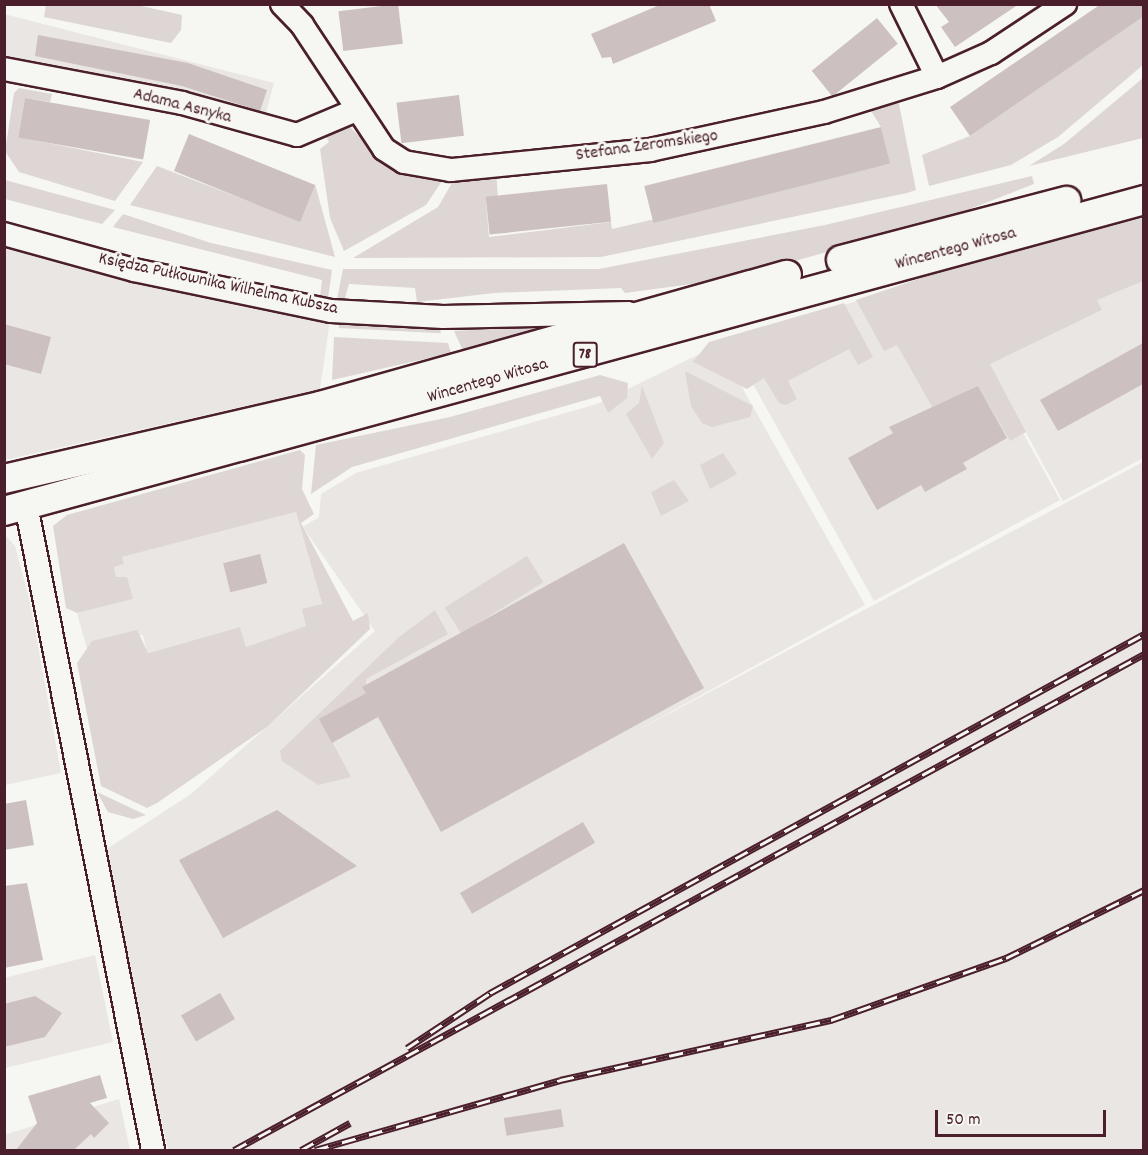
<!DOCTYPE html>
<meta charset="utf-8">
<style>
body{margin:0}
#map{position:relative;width:1148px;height:1155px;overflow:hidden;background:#f6f6f2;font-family:Dekko,sans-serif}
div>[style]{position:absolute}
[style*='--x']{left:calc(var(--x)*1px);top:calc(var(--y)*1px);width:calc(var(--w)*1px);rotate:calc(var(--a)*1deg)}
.built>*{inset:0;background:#e9e6e3}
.green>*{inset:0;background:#ddd6d5;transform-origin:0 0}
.building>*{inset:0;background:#ccc1c0;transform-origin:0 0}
.roads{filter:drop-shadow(2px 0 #4a1f2b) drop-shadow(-2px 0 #4a1f2b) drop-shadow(0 2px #4a1f2b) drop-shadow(0 -2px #4a1f2b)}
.minor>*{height:22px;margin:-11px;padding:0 11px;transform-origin:11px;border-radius:11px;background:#f6f6f2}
.major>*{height:28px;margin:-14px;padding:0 14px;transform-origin:14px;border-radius:14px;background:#f6f6f2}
.rail>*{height:7px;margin-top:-3.5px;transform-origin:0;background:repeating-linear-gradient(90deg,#f6f6f2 0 14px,#4a1f2b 0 28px);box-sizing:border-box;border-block:2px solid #4a1f2b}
span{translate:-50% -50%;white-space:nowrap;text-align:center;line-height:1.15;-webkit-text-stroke:6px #f6f6f2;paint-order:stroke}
.shield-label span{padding:2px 4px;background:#f6f6f2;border:2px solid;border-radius:4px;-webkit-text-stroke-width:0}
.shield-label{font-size:16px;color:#4a1f2b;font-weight:700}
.street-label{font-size:18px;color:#4a1f2b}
.frame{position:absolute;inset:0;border:6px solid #4a1f2b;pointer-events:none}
.scale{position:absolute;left:935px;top:1110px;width:171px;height:27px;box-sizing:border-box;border:3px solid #4a1f2b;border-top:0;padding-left:8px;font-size:18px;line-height:21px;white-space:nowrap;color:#4a1f2b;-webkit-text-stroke:4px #f6f6f2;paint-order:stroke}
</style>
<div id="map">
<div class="built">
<div style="clip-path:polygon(4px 14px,274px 83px,265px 116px,5px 58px)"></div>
<div style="clip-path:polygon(5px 233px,332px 306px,320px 389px,5px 460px)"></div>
<div style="clip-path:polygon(1143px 245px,1143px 458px,1063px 501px,989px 364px,1102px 310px,1076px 262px)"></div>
<div style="clip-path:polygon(936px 276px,1060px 500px,874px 601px,729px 341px)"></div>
<div style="clip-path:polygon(718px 345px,865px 605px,625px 737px,1143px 462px,1143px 1150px,168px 1150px,102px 852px,191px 794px,375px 631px,303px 527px,319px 517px,321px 494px,356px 473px,597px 404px)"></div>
<div style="clip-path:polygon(296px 512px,322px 604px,307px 626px,246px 647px,240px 627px,147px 653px,143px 635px,92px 642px,87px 649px,77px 613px,133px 599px,116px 577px,114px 567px,122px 557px)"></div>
<div style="clip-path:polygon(5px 535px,15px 546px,30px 602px,61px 773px,5px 785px)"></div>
<div style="clip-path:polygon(95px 955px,113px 1042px,5px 1068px,4px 978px)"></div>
<div style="clip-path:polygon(119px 1099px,130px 1150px,5px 1150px,4px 1135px)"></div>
</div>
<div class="green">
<div style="clip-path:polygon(46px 5px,137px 5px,182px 15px,181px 30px,171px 43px,44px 17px)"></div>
<div style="clip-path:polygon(1143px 17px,1143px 65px,1058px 137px,1011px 165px,929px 186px,922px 155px,970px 136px)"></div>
<div style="clip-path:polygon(1143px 78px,1143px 138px,1029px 166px,1064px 144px)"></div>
<div style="clip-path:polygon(19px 88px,52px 94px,50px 102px,25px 98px,18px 137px,143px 162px,115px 201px,19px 172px,5px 151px,14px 93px)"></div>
<div style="clip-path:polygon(898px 99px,916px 190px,907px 193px,601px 257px,353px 258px,438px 207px,456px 176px,496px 171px,498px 199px,486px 201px,489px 237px,611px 222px,612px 229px,890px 164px,881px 127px,868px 106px)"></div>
<div style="clip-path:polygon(344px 121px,379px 156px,446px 175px,426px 205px,344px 251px,330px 218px,320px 149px,329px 142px,325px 135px)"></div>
<div style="clip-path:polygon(157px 166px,300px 221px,315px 184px,335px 257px,130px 205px)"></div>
<div style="clip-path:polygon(1032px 176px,1034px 184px,952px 216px,736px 278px,625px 293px,621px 288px,494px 293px,417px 302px,415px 288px,349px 284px,344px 301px,337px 299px,343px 269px,599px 269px,825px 225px)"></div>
<div style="clip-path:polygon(5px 180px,115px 210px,102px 224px,20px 203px,5px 199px)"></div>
<div style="clip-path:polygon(123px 214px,211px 243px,332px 270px,328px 298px,320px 297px,322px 280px,113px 227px)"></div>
<div style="clip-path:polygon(1143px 218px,1143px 281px,1097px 300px,1102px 310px,990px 364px,1026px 432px,1010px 441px,978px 386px,934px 410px,897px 345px,884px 351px,856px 300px,981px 258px)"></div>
<div style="clip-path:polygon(844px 303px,873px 357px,858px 365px,849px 349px,788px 381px,797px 399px,786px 405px,779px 403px,764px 378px,747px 389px,693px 362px,709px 342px)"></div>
<div style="left:339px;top:322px;width:102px;height:6px;rotate:3deg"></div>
<div style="clip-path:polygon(540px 326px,544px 332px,465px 355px,454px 331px)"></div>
<div style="clip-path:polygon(334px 337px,448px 343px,451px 353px,332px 380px)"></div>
<div style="clip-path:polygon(685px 371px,753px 406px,750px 417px,712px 427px,702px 423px,691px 406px)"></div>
<div style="clip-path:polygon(600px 375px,628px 383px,627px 398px,608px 413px,600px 396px,352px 467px,311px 494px,316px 445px,450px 417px)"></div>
<div style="clip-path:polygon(642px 386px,664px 443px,652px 459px,626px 414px,639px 403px)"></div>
<div style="clip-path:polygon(300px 450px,305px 455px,302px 489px,314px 514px,301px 523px,353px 621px,368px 613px,370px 629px,267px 727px,157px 803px,147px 808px,101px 786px,77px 663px,92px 641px,137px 630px,148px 653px,240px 627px,246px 647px,306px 626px,302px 609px,322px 604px,296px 512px,122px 557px,124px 564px,114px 567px,116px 577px,127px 577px,133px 599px,77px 613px,66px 608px,53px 526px,67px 515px)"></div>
<div style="clip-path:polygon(723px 453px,737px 474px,710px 489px,700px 465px)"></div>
<div style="clip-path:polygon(674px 480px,689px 501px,661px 516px,651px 492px)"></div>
<div style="left:527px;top:556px;width:31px;height:97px;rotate:58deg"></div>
<div style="clip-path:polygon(435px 610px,448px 634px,366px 679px,366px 693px,320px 719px,351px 777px,318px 785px,282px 761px,280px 751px,398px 638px)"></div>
<div style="clip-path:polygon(97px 792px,146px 815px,133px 819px,108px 812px)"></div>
</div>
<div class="building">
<div style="left:398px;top:4px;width:40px;height:60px;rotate:83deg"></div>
<div style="clip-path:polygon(662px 4px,709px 4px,716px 21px,613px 64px,611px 57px,602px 58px,591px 34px)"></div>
<div style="clip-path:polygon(935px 4px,1019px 4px,955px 47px,941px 27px,949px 22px)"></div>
<div style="clip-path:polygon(1101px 4px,1143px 4px,1143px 17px,970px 136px,950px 107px)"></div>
<div style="left:877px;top:18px;width:33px;height:84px;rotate:51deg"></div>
<div style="clip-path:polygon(38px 35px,188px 63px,267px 90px,260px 111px,182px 86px,35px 56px)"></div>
<div style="left:459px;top:95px;width:41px;height:63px;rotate:83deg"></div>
<div style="left:25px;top:98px;width:127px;height:40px;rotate:10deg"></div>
<div style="left:881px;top:127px;width:38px;height:244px;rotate:76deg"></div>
<div style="left:189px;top:134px;width:136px;height:40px;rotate:22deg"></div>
<div style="left:607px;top:184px;width:38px;height:122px;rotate:84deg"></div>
<div style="clip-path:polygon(4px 324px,51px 337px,41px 374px,4px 364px)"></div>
<div style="clip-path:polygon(1143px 343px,1143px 384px,1058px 431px,1040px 400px)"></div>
<div style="clip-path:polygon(978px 386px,1007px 438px,963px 463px,967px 469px,945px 481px,925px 492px,921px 485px,877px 510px,848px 458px,893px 433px,889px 427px)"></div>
<div style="clip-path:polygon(624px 543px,704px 688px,441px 832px,378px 717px,332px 743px,319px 719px,366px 693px,362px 687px)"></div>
<div style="left:260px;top:554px;width:30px;height:38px;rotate:76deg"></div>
<div style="clip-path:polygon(26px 800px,34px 845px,4px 850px,4px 804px)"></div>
<div style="clip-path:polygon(277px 810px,357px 866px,223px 938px,179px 860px)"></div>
<div style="left:583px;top:822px;width:24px;height:142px;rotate:60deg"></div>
<div style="clip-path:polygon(27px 883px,43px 960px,4px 968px,4px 886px)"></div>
<div style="left:220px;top:993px;width:30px;height:45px;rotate:60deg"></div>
<div style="clip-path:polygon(35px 996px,62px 1013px,45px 1037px,4px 1047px,4px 1004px)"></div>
<div style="clip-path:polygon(100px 1075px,107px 1098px,90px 1103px,109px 1123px,94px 1138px,91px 1134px,74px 1150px,16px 1150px,37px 1123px,28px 1096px)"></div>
<div style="left:561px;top:1109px;width:18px;height:58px;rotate:81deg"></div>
</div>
<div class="roads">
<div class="minor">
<div style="--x:282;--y:4;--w:29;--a:46"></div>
<div style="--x:302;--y:25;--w:149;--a:56.5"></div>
<div style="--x:384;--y:149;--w:24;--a:33"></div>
<div style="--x:404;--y:162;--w:48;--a:9.7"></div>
<div style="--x:451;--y:170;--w:200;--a:-5.7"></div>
<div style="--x:650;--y:150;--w:178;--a:-12.3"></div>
<div style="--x:824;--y:112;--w:118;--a:-17.2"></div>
<div style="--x:937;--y:77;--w:59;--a:-24"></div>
<div style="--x:991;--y:53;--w:89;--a:-33.5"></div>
<div style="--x:901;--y:4;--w:81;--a:63.7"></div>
<div style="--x:4;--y:69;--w:181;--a:10.8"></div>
<div style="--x:182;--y:103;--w:119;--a:15.5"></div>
<div style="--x:297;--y:135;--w:62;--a:-22.8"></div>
<div style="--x:4;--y:234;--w:135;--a:15.5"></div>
<div style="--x:134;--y:270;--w:201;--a:11.8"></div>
<div style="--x:331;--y:311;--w:112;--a:3.1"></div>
<div style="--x:443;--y:317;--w:186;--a:-1.2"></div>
<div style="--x:26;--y:505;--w:657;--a:78.86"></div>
</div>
<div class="major">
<div style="--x:841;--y:260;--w:233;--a:-14.7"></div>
<div style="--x:4;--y:479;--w:324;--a:-13"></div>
<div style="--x:320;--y:406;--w:485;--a:-15.7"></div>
<div style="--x:4;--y:511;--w:1182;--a:-15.26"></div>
</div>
</div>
<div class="rail">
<div style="--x:407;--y:1048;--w:100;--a:-33.5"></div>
<div style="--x:490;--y:993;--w:746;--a:-28.76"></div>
<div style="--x:234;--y:1150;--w:1036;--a:-28.59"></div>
<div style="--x:301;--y:1150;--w:56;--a:-28.9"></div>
<div style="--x:315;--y:1150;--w:255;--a:-15.9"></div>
<div style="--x:560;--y:1080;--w:278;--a:-12.5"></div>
<div style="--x:831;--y:1020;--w:186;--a:-19.5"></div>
<div style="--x:1006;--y:958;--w:154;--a:-26.2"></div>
</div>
<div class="shield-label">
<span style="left:585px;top:355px">78</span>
</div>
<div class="street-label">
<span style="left:182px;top:107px;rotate:14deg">Adama Asnyka</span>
<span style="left:647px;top:147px;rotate:-8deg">Stefana Żeromskiego</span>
<span style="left:956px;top:250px;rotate:-15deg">Wincentego Witosa</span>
<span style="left:218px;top:285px;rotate:12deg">Księdza Pułkownika Wilhelma Kubsza</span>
<span style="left:488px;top:382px;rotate:-16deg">Wincentego Witosa</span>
</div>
<div class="frame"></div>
<div class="scale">50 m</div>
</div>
